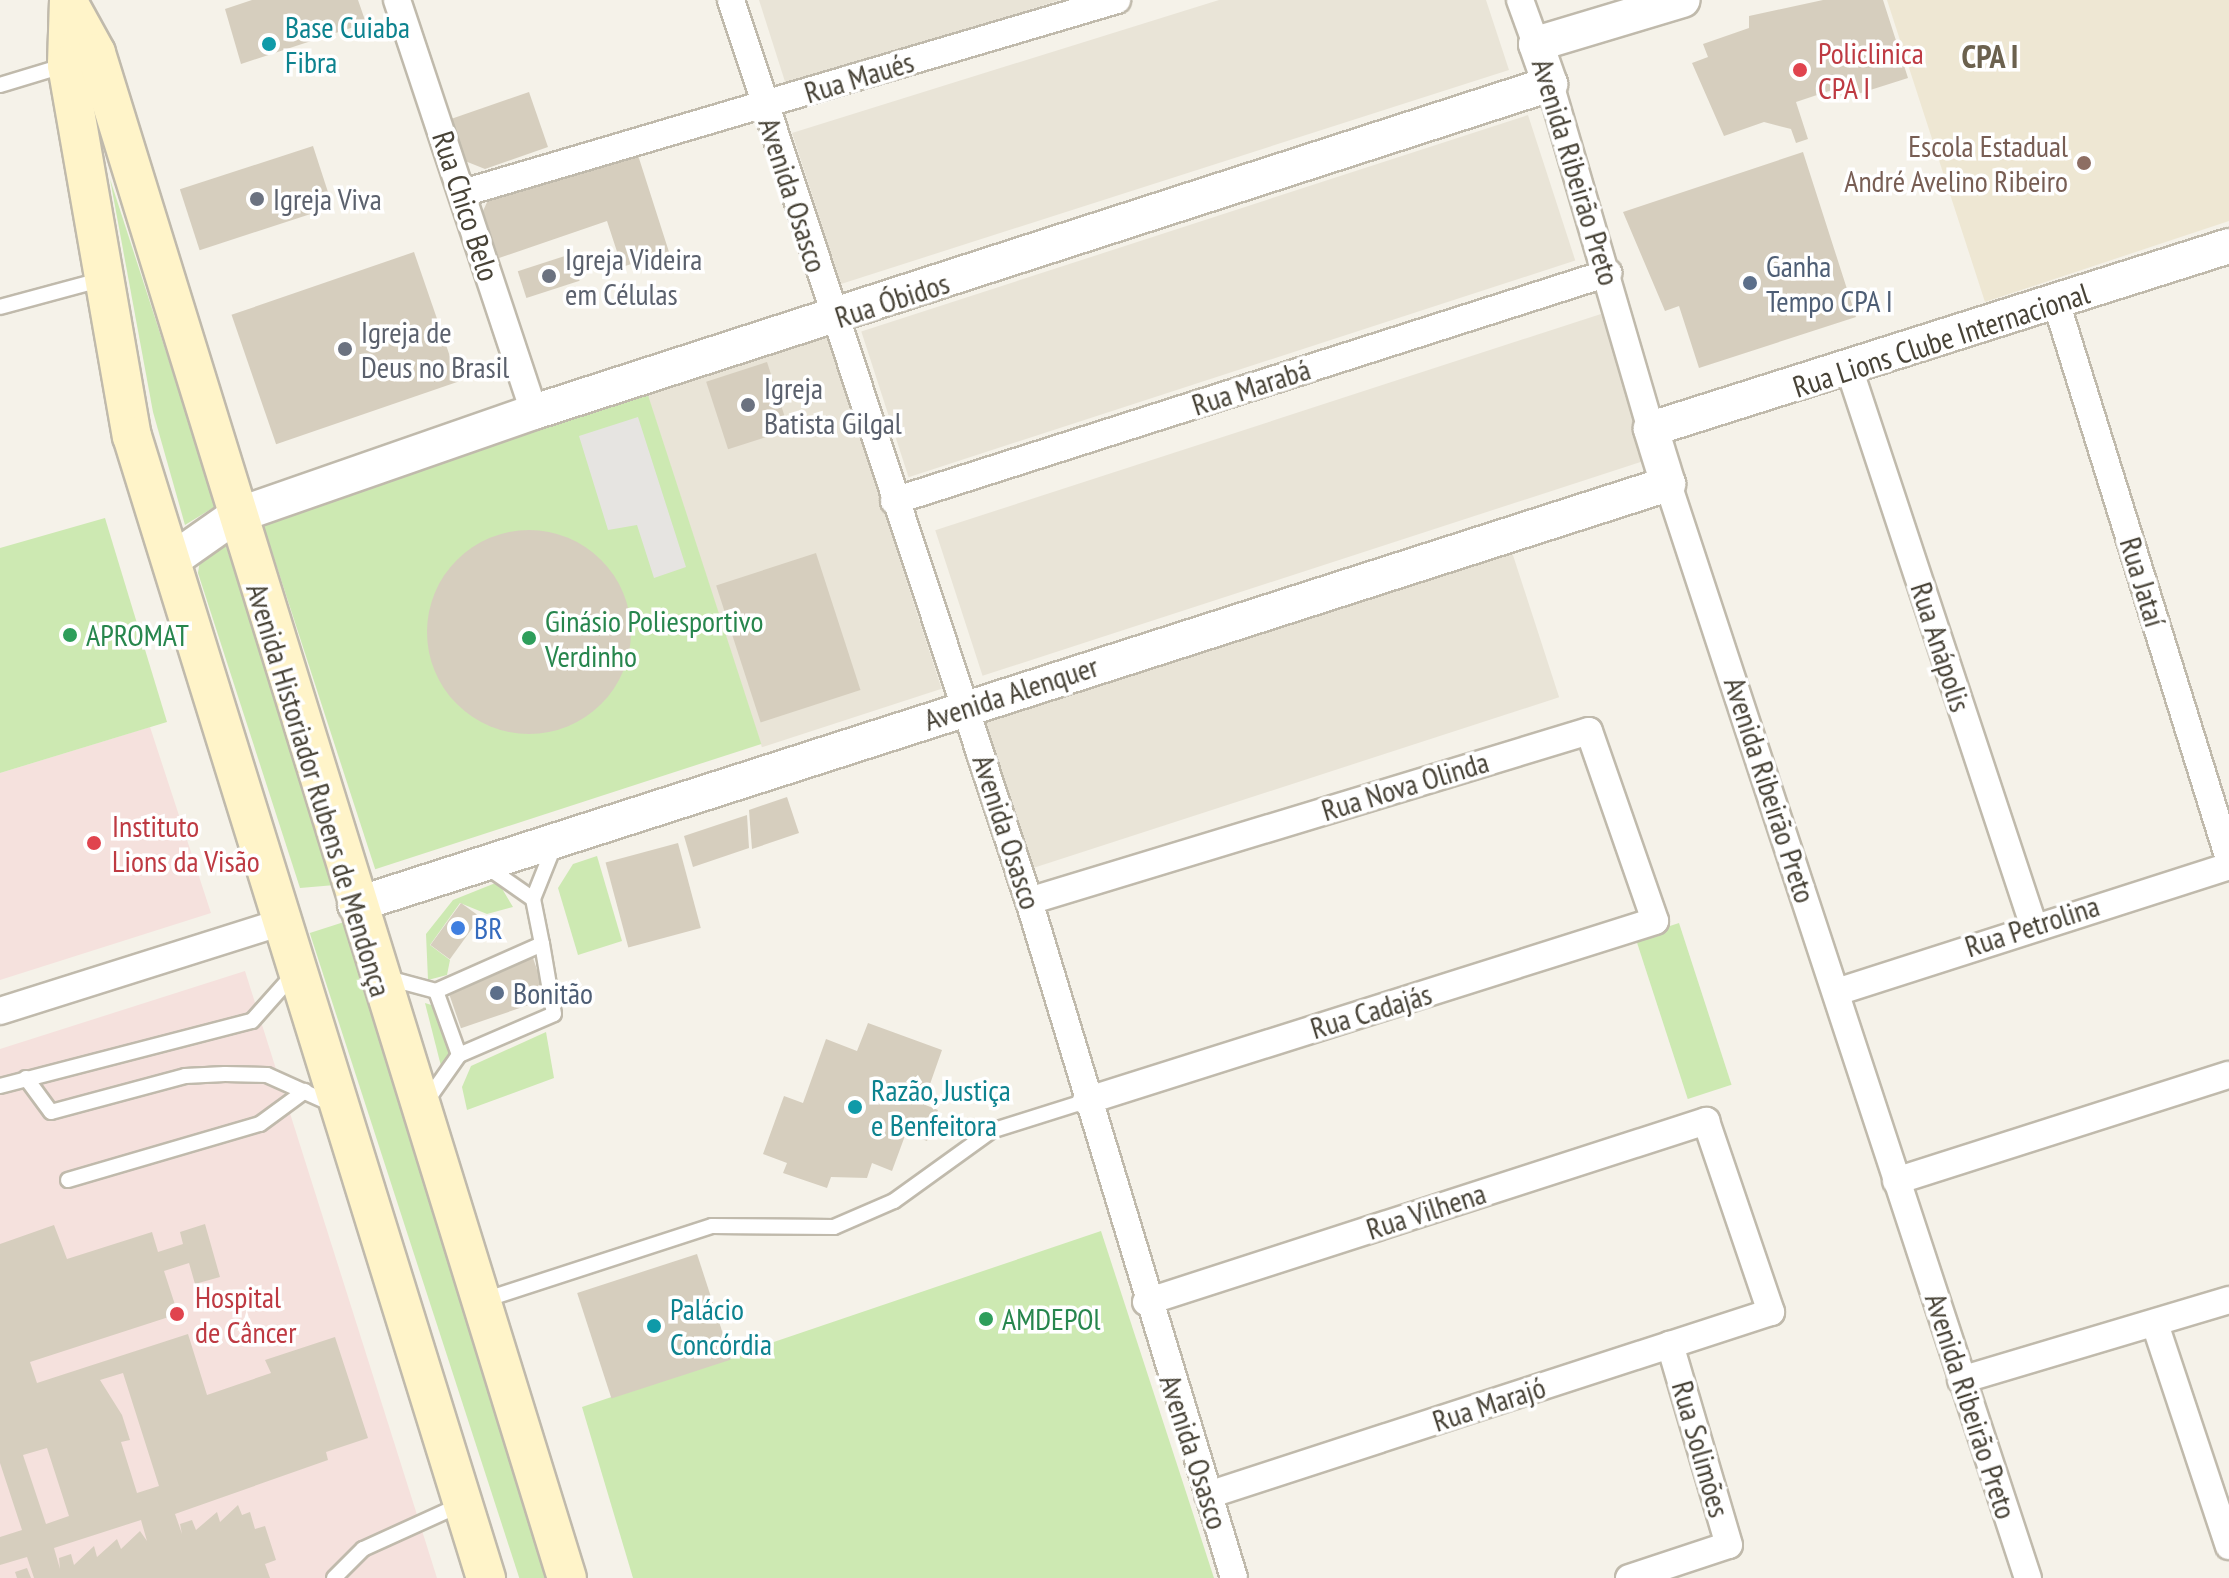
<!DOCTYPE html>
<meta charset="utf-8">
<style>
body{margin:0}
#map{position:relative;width:2229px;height:1578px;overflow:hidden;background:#f5f2e9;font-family:"PT Sans Narrow",sans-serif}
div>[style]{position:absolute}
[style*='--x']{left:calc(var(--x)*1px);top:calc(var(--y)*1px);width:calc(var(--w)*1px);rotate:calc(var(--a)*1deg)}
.residential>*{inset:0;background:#e9e4d7;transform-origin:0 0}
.education>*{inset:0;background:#eee7d3}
.medical>*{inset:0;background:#f5e1dd}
.green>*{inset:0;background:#cde9b2;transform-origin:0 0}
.parking>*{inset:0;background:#e6e4e1}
.building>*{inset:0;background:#d6cebe;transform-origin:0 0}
.round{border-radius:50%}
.roads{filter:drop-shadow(2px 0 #c0baac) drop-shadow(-2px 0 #c0baac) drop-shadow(0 2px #c0baac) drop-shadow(0 -2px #c0baac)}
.service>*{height:14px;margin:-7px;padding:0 7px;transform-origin:7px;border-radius:7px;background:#fff}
.minor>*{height:26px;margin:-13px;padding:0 13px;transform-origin:13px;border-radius:13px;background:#fff}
.tertiary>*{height:34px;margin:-17px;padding:0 17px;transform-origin:17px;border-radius:17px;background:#fff}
.secondary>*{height:38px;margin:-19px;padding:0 19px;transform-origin:19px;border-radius:19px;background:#fff4c9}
.dots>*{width:22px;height:22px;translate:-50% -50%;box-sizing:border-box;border:4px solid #fff;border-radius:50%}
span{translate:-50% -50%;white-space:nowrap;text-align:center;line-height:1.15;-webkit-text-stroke:7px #fff;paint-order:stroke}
.culture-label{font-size:30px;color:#0d838f}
.left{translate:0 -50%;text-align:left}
.health-label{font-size:30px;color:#be3a42}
.street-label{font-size:30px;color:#484337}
.education-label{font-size:30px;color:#785e54}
.right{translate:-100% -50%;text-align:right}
.worship-label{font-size:30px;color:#5b616d}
.service-label{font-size:30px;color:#4e5e75}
.leisure-label{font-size:30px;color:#27864d}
.shop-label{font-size:30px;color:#366cbe}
.neighbourhood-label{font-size:32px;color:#6b614e;font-weight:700}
</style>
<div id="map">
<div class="residential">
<div style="clip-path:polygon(759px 0,1060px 0,787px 88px)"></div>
<div style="clip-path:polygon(1219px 0,1486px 0,1509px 70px,841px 284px,792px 133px)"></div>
<div style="left:1528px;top:115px;width:153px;height:701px;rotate:72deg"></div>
<div style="left:1601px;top:314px;width:153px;height:700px;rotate:72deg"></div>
<div style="left:827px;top:336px;width:371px;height:189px;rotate:72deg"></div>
<div style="left:1510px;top:546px;width:159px;height:553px;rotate:72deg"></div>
</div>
<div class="education">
<div style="clip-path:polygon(1887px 0,2229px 0,2229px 221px,1985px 302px)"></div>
</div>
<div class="medical">
<div style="clip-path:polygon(150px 727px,211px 913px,0 980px,0 773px)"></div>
<div style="clip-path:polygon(245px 971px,437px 1578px,0 1578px,0 1049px)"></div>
</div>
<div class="green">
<div style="clip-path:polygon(110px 179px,216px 506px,185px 525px,153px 412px)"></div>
<div style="left:647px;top:392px;width:370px;height:406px;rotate:72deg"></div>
<div style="clip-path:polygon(105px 518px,167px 722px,0 773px,0 548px)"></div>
<div style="clip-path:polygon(226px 546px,335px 885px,300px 888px,198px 573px,200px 560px)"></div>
<div style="clip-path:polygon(597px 856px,622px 941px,578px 955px,558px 888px,573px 864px)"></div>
<div style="clip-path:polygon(498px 882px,513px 907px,487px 914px,460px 903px,430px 945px,450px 960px,447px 975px,428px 980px,426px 934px,453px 900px)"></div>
<div style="left:344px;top:922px;width:688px;height:36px;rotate:72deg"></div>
<div style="left:1679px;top:923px;width:170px;height:46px;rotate:72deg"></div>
<div style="clip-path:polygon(425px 1003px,441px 1008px,453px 1050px,441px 1066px)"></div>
<div style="clip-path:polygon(546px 1032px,554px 1078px,467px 1110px,462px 1087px,471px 1066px)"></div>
<div style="clip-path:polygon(1101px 1231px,1214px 1578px,633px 1578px,582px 1407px)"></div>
</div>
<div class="parking">
<div style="clip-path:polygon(638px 417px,686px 567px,654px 578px,637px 525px,608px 530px,579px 436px)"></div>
</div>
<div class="building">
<div style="clip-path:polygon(252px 0,358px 0,366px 23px,241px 64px,225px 9px)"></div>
<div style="clip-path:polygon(1823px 0,1883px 0,1908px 78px,1842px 99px,1838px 88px,1796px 102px,1808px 139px,1796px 143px,1791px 129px,1764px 122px,1724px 136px,1692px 63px,1708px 57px,1703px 44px,1749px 28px,1749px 16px)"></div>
<div style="clip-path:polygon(529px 92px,548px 147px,485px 169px,465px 161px,451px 119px)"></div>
<div style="left:313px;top:146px;width:64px;height:140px;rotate:72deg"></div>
<div style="clip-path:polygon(637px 152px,669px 252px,622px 267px,607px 221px,499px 258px,483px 211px,488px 200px)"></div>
<div style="clip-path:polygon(1803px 152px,1856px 317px,1699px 368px,1679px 306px,1665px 311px,1623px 212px)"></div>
<div style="left:414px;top:252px;width:137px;height:193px;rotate:71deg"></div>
<div style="left:571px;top:254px;width:28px;height:56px;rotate:72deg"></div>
<div style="left:767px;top:362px;width:71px;height:64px;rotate:72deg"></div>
<div class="round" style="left:427px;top:530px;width:204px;height:204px"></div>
<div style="left:816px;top:553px;width:144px;height:105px;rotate:72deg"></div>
<div style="clip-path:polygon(787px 797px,799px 833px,752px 849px,749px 810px)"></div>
<div style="clip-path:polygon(747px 815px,749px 848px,693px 867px,684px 836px)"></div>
<div style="left:678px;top:843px;width:88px;height:75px;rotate:75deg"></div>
<div style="left:461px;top:903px;width:24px;height:52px;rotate:36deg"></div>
<div style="left:533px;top:958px;width:43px;height:91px;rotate:71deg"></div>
<div style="clip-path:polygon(868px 1023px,942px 1050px,923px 1104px,938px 1110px,927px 1141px,906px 1133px,892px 1171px,872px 1163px,867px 1178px,831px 1177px,827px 1188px,783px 1173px,787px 1163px,763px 1154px,784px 1096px,803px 1103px,826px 1039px,857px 1051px)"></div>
<div style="clip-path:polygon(evenodd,205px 1224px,220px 1277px,195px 1284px,189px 1263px,164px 1271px,178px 1314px,30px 1362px,37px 1383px,188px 1334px,207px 1395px,271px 1373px,265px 1360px,335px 1337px,368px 1438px,326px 1452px,328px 1460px,175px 1514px,182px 1534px,180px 1524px,192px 1520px,196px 1530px,217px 1512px,220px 1522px,238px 1505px,242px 1515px,250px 1512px,255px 1529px,265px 1526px,276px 1560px,265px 1564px,270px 1578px,34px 1578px,27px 1557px,0 1565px,0 1537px,22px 1530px,0 1463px,0 1244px,54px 1225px,67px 1259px,152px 1232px,158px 1252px,183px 1244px,180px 1232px,205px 1224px,123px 1373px,159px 1486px,137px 1493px,121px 1442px,130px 1440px,122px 1415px,100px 1380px,123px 1373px,205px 1224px,47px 1448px,69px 1516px,46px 1524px,23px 1455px,47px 1448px,205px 1224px,141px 1520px,147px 1541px,140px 1531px,121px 1549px,117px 1539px,97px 1557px,94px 1546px,74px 1565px,71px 1554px,59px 1558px,60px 1569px,54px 1548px,141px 1520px)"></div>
<div style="left:697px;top:1254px;width:111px;height:126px;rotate:72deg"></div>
<div style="clip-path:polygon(27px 1568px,31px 1578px,17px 1578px,15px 1572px)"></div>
</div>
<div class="roads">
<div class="service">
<div style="--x:0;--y:85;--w:69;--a:-16.9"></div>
<div style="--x:0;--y:307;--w:108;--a:-15.1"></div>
<div style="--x:487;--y:867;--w:56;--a:34.8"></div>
<div style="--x:384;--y:977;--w:54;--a:15.1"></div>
<div style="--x:436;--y:991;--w:116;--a:-23.9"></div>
<div style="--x:542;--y:944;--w:46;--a:-101.3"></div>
<div style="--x:533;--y:899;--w:59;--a:-68.2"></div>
<div style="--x:436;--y:991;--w:68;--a:70.2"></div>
<div style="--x:26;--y:1078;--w:42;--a:53.7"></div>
<div style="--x:51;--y:1112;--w:139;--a:-15"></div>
<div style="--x:185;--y:1076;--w:40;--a:-2.9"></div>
<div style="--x:225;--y:1074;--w:42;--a:1.4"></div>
<div style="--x:267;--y:1075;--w:73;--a:24.1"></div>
<div style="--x:0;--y:1086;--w:260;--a:-14.5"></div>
<div style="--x:252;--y:1021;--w:60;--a:-48.4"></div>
<div style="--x:426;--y:1102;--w:57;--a:-54.9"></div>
<div style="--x:459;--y:1055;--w:103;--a:-23.3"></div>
<div style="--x:554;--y:1014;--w:71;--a:-99.7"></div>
<div style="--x:68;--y:1180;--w:200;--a:-16.3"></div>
<div style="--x:260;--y:1124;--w:56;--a:-36.3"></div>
<div style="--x:481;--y:1301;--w:243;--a:-18"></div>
<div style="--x:712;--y:1226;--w:122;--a:0.5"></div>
<div style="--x:834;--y:1227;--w:65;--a:-23.4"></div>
<div style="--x:894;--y:1201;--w:120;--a:-35.8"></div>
<div style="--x:991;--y:1131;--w:100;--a:-17.5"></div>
<div style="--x:334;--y:1578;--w:41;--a:-45"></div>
<div style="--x:363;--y:1549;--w:109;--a:-24.4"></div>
</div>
<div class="minor">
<div style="--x:397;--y:0;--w:434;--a:71.6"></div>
<div style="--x:731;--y:0;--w:949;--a:71.7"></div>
<div style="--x:1029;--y:901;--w:707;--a:73.15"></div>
<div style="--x:1520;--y:0;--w:47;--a:70"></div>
<div style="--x:1550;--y:84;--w:359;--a:73.7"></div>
<div style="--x:463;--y:193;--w:682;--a:-16.44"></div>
<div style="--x:2057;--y:305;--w:580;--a:72.75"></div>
<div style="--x:1850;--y:371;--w:582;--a:71.69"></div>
<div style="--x:1668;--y:484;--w:1152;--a:71.79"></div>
<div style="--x:894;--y:501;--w:750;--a:-17.71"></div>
<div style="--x:1029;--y:901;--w:585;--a:-16.89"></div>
<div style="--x:1589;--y:731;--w:201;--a:70.8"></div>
<div style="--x:1655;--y:921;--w:597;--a:162.45"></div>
<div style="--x:1837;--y:992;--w:412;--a:-17.8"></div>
<div style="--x:0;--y:1011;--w:299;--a:-17.5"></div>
<div style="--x:1896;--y:1181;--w:349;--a:-17.7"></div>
<div style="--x:1146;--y:1302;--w:589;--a:-17.91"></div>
<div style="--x:1706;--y:1121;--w:202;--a:71.2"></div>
<div style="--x:1771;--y:1312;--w:592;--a:161.99"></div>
<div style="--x:2155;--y:1324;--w:234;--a:71.6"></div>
<div style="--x:1961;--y:1380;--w:280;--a:-16.6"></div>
<div style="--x:1629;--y:1578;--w:105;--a:-18.3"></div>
<div style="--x:1729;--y:1545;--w:209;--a:-106.4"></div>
</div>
<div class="tertiary">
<div style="--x:171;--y:561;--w:78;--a:-35.1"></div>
<div style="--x:235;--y:516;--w:317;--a:-19.2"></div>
<div style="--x:534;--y:412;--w:1068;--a:-17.89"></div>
<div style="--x:1550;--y:84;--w:42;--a:-109.3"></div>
<div style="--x:1536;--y:44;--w:153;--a:-16.7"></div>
<div style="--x:355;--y:905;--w:1379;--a:-17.78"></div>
<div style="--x:1668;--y:484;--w:58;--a:-107.2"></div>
<div style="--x:1651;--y:429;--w:606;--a:-17.57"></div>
</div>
<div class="secondary">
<div style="--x:69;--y:0;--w:65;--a:91.8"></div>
<div style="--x:67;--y:65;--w:377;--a:80.1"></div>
<div style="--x:132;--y:436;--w:1196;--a:72.78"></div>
<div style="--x:69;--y:4;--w:56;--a:61.1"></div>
<div style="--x:96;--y:53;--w:1596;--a:72.84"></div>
</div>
</div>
<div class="dots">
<div style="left:269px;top:44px;background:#0f9aa8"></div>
<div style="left:1800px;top:70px;background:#e0444e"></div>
<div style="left:2084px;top:163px;background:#8d6e63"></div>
<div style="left:257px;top:199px;background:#6b7280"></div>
<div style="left:549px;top:276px;background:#6b7280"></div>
<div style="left:1750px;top:283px;background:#5c6f8a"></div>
<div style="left:345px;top:349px;background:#6b7280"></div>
<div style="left:748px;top:405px;background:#6b7280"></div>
<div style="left:70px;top:635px;background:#2e9e5b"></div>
<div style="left:529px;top:638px;background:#2e9e5b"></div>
<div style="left:94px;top:843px;background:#e0444e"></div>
<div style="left:458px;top:928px;background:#3f7fe0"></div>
<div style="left:497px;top:993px;background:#5c6f8a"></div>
<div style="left:855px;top:1107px;background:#0f9aa8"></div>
<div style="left:177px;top:1314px;background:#e0444e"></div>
<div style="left:986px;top:1319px;background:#2e9e5b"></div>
<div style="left:654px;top:1326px;background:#0f9aa8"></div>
</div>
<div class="culture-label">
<span class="left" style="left:285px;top:44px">Base Cuiaba<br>Fibra</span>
<span class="left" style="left:871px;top:1107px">Razão, Justiça<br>e Benfeitora</span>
<span class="left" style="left:670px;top:1326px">Palácio<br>Concórdia</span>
</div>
<div class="health-label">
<span class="left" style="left:1818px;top:70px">Policlinica<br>CPA I</span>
<span class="left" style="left:112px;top:843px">Instituto<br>Lions da Visão</span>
<span class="left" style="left:195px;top:1314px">Hospital<br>de Câncer</span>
</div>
<div class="street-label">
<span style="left:859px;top:77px;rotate:-17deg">Rua Maués</span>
<span style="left:1576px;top:172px;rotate:73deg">Avenida Ribeirão Preto</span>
<span style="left:793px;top:195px;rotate:72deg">Avenida Osasco</span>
<span style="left:466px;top:206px;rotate:72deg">Rua Chico Belo</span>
<span style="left:892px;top:300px;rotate:-18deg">Rua Óbidos</span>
<span style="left:1941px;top:340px;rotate:-18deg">Rua Lions Clube Internacional</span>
<span style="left:1251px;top:387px;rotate:-18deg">Rua Marabá</span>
<span style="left:2143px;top:582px;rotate:73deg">Rua Jataí</span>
<span style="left:1941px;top:647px;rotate:72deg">Rua Anápolis</span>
<span style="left:1011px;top:693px;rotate:-18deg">Avenida Alenquer</span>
<span style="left:1405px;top:786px;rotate:-17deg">Rua Nova Olinda</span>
<span style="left:319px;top:790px;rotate:73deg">Avenida Historiador Rubens de Mendonça</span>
<span style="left:1770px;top:790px;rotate:72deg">Avenida Ribeirão Preto</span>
<span style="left:1007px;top:832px;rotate:72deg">Avenida Osasco</span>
<span style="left:2032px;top:926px;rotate:-18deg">Rua Petrolina</span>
<span style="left:1371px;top:1011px;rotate:-17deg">Rua Cadajás</span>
<span style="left:1426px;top:1211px;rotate:-18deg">Rua Vilhena</span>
<span style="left:1489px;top:1404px;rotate:-18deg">Rua Marajó</span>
<span style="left:1971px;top:1406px;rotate:72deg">Avenida Ribeirão Preto</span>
<span style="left:1701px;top:1449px;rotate:74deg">Rua Solimões</span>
<span style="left:1194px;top:1452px;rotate:72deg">Avenida Osasco</span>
</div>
<div class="education-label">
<span class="right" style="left:2068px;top:163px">Escola Estadual<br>André Avelino Ribeiro</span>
</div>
<div class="worship-label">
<span class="left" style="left:273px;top:199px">Igreja Viva</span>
<span class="left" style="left:565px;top:276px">Igreja Videira<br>em Células</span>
<span class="left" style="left:361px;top:349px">Igreja de<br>Deus no Brasil</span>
<span class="left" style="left:764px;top:405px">Igreja<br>Batista Gilgal</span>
</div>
<div class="service-label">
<span class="left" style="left:1766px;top:283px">Ganha<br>Tempo CPA I</span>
<span class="left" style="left:513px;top:993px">Bonitão</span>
</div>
<div class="leisure-label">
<span class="left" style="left:545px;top:638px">Ginásio Poliesportivo<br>Verdinho</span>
<span class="left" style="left:86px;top:635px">APROMAT</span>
<span class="left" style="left:1002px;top:1319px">AMDEPOl</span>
</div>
<div class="shop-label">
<span class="left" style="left:474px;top:928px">BR</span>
</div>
<div class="neighbourhood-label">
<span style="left:1990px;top:56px">CPA I</span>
</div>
</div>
